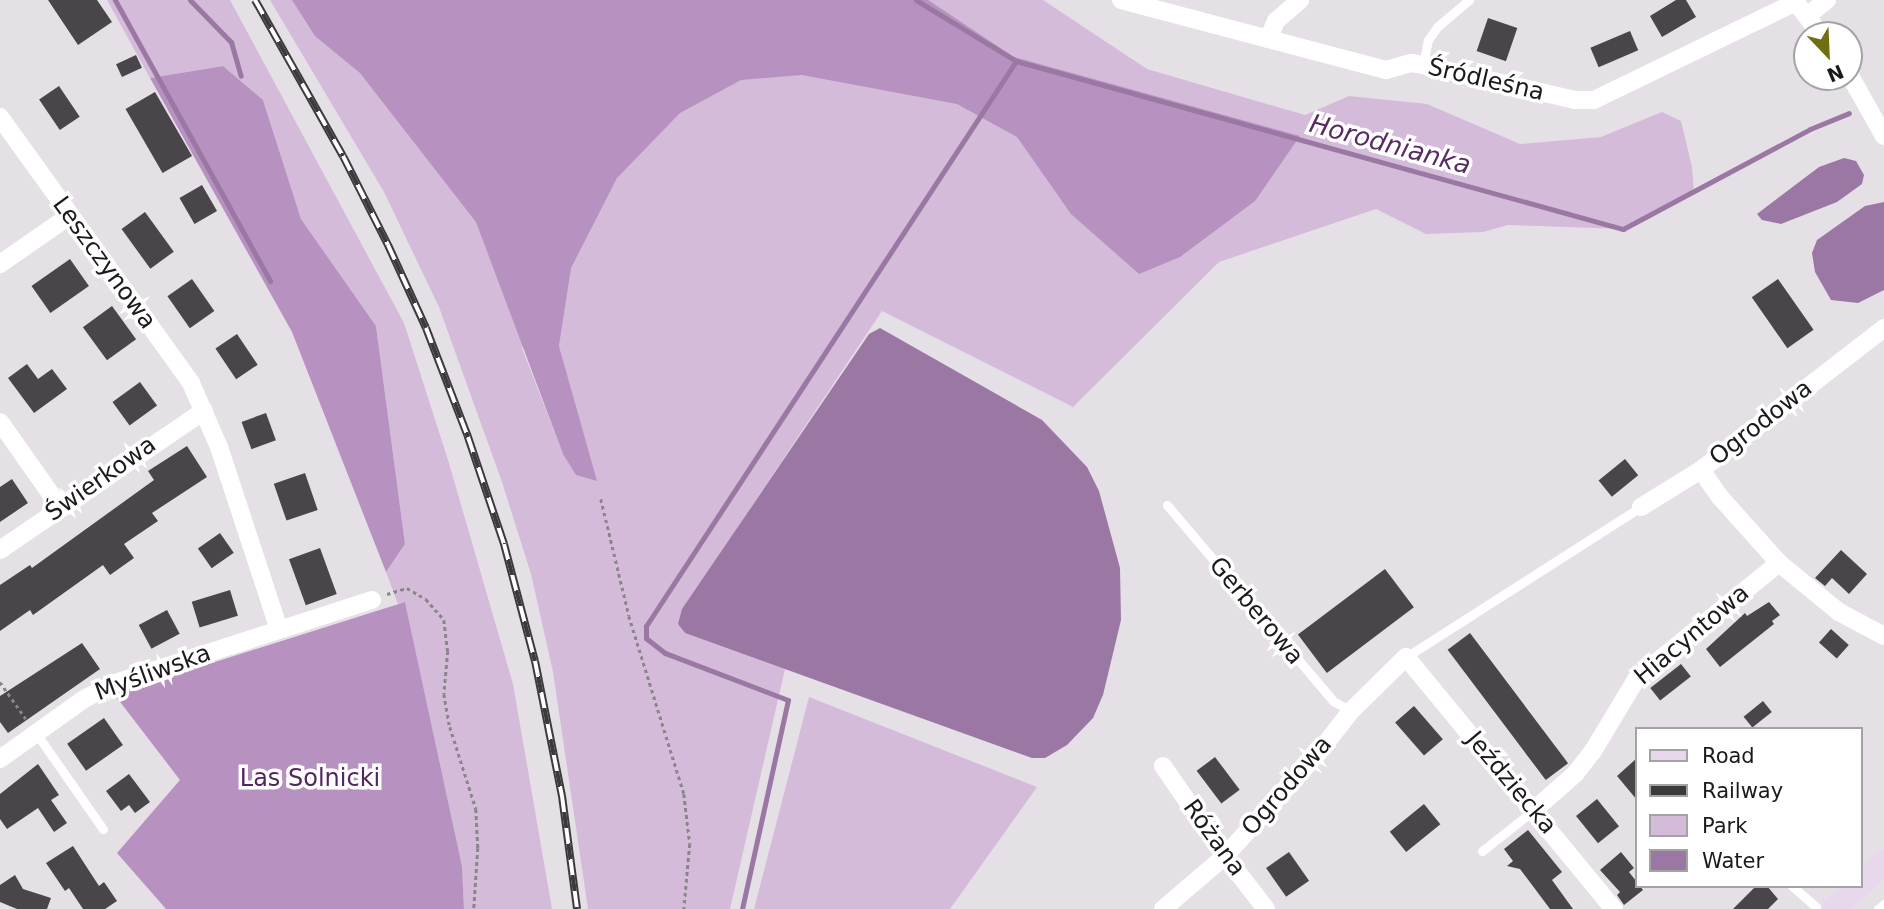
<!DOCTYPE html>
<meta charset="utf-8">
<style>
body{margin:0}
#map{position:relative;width:1884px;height:909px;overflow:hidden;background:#e5e0e6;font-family:"DejaVu Sans",sans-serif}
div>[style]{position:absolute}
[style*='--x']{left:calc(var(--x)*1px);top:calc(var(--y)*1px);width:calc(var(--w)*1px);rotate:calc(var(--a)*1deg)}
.green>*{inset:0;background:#d3bbd9}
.forest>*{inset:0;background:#b792c0}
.water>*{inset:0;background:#9b77a4}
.stream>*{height:5px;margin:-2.5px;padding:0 2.5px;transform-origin:2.5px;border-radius:2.5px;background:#9b77a4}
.building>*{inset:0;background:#4a454b;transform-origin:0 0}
.path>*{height:2.5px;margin-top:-1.25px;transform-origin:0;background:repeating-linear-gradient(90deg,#89868a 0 3.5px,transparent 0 7px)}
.lane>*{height:9px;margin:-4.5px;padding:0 4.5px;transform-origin:4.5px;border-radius:4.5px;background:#fff}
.street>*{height:18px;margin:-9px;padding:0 9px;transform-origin:9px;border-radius:9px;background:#fff}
.secondary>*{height:24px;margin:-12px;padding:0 12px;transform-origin:12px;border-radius:12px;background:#e7d9eb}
.rail>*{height:8px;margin-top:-4px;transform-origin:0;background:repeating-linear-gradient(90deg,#fff 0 16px,#3c3a3d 0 32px);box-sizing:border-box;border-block:2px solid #3c3a3d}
span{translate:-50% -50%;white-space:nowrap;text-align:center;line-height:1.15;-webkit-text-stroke:7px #fff;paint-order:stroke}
.street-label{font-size:24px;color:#1a191b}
.park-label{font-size:24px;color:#54265f}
.water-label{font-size:26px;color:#592a63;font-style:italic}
.legend{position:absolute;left:1635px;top:727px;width:228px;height:161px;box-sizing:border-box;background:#fff;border:2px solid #a3a3a4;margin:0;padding:9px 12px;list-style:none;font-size:21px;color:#1a191b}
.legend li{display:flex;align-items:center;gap:14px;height:35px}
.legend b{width:35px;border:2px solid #a3a3a4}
.north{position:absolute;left:1793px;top:21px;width:70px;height:70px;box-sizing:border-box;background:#fff;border:2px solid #a3a3a4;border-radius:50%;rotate:157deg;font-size:19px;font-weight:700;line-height:28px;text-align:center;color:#1a191b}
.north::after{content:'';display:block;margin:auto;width:24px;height:32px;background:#6f6f11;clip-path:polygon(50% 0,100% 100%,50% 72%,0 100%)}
</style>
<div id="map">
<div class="green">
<div style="clip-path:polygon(107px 0,230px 0,404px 323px,448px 460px,513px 684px,552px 909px,464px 909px,462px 866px,405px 602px,398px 604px,386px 572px,405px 544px,376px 326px,301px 219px,263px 100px,223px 66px,150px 78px)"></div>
<div style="clip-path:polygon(evenodd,270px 0,1043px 0,1147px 69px,1305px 115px,1349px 96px,1427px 104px,1520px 144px,1601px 137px,1662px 112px,1681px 121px,1692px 167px,1694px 192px,1623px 229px,1508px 225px,1483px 232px,1426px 234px,1376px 209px,1219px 262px,1073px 407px,882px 311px,683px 609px,678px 624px,685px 633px,785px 669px,730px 909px,588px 909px,553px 672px,531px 574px,502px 482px,439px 307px,384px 192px,270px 0,570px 270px,559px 346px,596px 481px,563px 454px,522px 348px,570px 270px)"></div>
<div style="clip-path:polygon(809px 697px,1037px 787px,950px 909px,754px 909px)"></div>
</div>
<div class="forest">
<div style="clip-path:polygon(292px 0,928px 0,1014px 57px,1300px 136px,1255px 201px,1180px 257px,1139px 274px,1071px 214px,1017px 137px,957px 104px,802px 75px,741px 80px,680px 113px,617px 178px,571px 268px,559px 346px,597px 481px,576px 475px,563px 454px,476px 222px,360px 73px,315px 36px)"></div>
<div style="clip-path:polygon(223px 66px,263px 100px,301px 219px,376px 326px,405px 544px,386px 572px,292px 332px,150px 78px)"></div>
<div style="clip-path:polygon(405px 602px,462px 866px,464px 909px,166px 909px,117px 853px,180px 780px,114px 694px)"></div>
</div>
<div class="water">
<div style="clip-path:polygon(1844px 158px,1856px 161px,1864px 175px,1862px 184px,1837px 202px,1781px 224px,1762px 220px,1757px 214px,1819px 167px)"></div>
<div style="clip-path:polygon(1884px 202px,1884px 290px,1858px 303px,1831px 300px,1815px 272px,1812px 253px,1817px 240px,1865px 206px)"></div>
<div style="clip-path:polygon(880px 328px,1042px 420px,1087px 467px,1099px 491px,1120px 568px,1121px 620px,1103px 695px,1093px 718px,1067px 745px,1045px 758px,1032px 758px,685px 633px,678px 624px,682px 609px,869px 334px)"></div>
</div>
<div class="stream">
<div style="--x:115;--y:0;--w:321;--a:61.1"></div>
<div style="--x:190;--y:0;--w:59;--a:45.7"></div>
<div style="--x:231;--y:42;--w:35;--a:74"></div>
<div style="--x:916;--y:0;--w:117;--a:31.4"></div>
<div style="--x:1016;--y:61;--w:630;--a:15.47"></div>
<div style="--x:1623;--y:229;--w:212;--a:-28.1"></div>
<div style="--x:1810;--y:129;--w:42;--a:-22.3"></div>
<div style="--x:742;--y:909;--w:214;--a:-77.6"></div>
<div style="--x:788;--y:700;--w:132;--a:-159.1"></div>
<div style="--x:665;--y:653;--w:24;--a:-142"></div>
<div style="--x:646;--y:638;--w:12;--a:-90"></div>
<div style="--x:646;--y:626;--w:675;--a:-56.78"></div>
</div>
<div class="building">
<div style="clip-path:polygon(48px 0,97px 0,112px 22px,78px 45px)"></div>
<div style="clip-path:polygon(1676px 0,1686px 0,1696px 17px,1662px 37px,1650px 16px)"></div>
<div style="left:1488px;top:18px;width:31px;height:35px;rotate:19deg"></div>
<div style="left:1630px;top:31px;width:21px;height:43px;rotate:67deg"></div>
<div style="left:136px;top:55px;width:14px;height:22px;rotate:65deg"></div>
<div style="left:59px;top:86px;width:37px;height:24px;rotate:56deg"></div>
<div style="left:155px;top:92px;width:74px;height:34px;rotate:60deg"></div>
<div style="left:202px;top:185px;width:30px;height:26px;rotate:60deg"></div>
<div style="left:145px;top:212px;width:49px;height:29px;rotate:54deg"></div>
<div style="left:70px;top:259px;width:33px;height:47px;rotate:55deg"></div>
<div style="left:192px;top:279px;width:39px;height:30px;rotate:55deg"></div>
<div style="left:1778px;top:279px;width:62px;height:32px;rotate:55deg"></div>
<div style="left:112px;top:306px;width:41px;height:36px;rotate:54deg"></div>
<div style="left:237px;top:334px;width:37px;height:26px;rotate:56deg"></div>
<div style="clip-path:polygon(27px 364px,38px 379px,52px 369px,67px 389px,34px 413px,8px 378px)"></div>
<div style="left:140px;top:382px;width:29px;height:34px;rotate:54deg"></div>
<div style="left:266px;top:413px;width:29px;height:26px;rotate:70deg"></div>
<div style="clip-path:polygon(187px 446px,207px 477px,152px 513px,158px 521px,124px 544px,134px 558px,110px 575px,103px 565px,33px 615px,30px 610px,0 631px,0 585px,30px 565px,32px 568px,154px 480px,148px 471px)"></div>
<div style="left:1625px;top:459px;width:21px;height:34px;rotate:51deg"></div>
<div style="left:305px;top:473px;width:39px;height:33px;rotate:71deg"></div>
<div style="clip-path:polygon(12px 479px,28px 503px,0 522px,0 487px)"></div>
<div style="left:220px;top:533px;width:24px;height:27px;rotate:55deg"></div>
<div style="left:320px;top:548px;width:49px;height:33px;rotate:70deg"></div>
<div style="clip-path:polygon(1841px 550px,1867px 574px,1849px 594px,1832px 578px,1825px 586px,1815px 578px)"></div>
<div style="left:1385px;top:569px;width:48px;height:109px;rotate:53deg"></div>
<div style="left:230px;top:590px;width:27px;height:40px;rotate:73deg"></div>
<div style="clip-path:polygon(1769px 602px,1780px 615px,1772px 621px,1774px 624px,1720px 667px,1706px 649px,1745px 613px,1747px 616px)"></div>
<div style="left:167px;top:610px;width:27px;height:32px;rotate:62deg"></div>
<div style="left:1831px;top:629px;width:24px;height:18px;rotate:42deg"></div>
<div style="left:1470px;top:633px;width:163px;height:28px;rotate:53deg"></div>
<div style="clip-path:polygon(82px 643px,100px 669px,8px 733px,0 722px,0 696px)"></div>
<div style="left:1681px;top:664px;width:16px;height:39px;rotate:52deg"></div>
<div style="left:1763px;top:701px;width:14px;height:25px;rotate:51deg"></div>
<div style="left:1414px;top:706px;width:44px;height:25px;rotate:49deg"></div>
<div style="left:104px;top:718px;width:33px;height:45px;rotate:55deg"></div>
<div style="left:1215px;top:757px;width:41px;height:23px;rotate:53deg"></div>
<div style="clip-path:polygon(1637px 758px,1637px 800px,1617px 776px)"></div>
<div style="clip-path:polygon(38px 764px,59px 795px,51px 800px,67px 823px,54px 832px,38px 808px,7px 829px,0 819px,0 794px)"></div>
<div style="clip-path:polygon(129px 774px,150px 802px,135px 813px,129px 805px,121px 811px,106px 791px)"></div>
<div style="left:1597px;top:799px;width:35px;height:27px;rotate:51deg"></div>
<div style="left:1424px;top:804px;width:26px;height:44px;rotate:51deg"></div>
<div style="clip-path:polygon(1528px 830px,1562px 872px,1552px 880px,1573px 909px,1550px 909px,1520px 869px,1507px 866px,1513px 861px,1504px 849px)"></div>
<div style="clip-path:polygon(73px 846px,99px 886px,104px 882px,117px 901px,105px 909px,83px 909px,69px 888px,65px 891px,46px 863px)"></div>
<div style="left:1289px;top:852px;width:35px;height:28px;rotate:55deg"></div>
<div style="clip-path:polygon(1621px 852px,1634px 868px,1629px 872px,1643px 890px,1624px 905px,1617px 895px,1620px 892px,1600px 870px)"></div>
<div style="clip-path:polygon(15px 875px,23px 889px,51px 898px,47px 909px,17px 909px,0 902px,0 885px)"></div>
<div style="clip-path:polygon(1756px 886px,1767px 886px,1778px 899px,1768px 909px,1733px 909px)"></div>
</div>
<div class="path">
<div style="--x:601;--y:499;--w:120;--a:76.5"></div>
<div style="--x:629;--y:616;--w:186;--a:72.8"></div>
<div style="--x:684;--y:794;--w:50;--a:83.2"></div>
<div style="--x:690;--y:844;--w:65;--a:95.3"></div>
<div style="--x:387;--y:594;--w:21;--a:-17"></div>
<div style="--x:407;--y:588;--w:22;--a:30"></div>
<div style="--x:426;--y:599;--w:28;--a:49"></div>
<div style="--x:444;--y:620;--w:31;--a:83"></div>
<div style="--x:448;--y:651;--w:43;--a:95.3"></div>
<div style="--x:444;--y:694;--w:34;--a:80"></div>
<div style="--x:450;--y:727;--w:86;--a:72.4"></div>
<div style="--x:476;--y:809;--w:39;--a:87"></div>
<div style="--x:478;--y:848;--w:61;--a:93.8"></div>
<div style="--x:0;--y:682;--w:45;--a:54.9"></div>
</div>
<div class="lane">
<div style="--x:1423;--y:65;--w:25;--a:-79"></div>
<div style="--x:1428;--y:40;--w:16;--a:-55"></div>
<div style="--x:1437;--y:27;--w:42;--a:-40.2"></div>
<div style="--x:1167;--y:505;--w:257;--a:49.7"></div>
<div style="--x:1333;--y:701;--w:21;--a:29"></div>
<div style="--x:1406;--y:657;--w:279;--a:-32.6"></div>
<div style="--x:36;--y:733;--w:117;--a:55.1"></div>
<div style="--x:1482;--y:851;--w:66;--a:-38.3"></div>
<div style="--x:1792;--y:886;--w:35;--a:41"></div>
<div style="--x:1878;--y:909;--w:8;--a:-40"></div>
</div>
<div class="street">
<div style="--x:1121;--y:0;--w:274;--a:14.8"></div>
<div style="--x:1386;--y:70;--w:26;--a:-16"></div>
<div style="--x:1411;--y:63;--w:12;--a:9"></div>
<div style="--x:1423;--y:65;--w:156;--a:13"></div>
<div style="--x:1575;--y:100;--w:19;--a:0"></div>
<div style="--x:1594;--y:100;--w:225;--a:-25.9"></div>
<div style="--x:1794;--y:0;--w:44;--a:52.4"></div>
<div style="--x:1807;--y:16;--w:26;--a:-39"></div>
<div style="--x:1268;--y:39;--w:20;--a:-66"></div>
<div style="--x:1276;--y:21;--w:32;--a:-41"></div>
<div style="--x:1849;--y:74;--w:71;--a:60.6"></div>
<div style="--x:0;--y:117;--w:327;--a:54.3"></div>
<div style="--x:191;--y:383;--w:70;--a:66.4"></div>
<div style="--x:219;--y:447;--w:192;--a:71.8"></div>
<div style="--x:0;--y:264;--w:84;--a:-34.8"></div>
<div style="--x:1884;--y:328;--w:232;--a:142.2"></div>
<div style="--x:1701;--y:470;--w:33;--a:55"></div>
<div style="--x:1720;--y:497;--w:89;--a:48.2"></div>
<div style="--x:1779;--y:563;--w:77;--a:39.2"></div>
<div style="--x:1839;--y:612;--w:51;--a:28.1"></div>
<div style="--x:0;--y:422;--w:104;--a:54.8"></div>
<div style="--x:1641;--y:507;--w:70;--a:-31.7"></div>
<div style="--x:0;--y:550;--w:247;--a:-34.3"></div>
<div style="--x:0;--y:759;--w:103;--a:-35.5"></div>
<div style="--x:84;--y:699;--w:35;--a:-27"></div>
<div style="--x:115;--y:683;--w:270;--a:-17.9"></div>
<div style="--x:1163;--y:766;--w:109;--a:55.4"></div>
<div style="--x:1225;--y:856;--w:67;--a:52.3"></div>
<div style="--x:1534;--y:810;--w:55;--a:-41.3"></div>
<div style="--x:1575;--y:774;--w:29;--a:-52"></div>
<div style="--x:1593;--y:751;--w:85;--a:-58.9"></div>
<div style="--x:1637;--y:678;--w:183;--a:-39"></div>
<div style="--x:1163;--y:909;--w:82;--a:-40.5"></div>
<div style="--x:1225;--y:856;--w:140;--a:-47.9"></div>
<div style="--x:1319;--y:752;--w:52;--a:-52"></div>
<div style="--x:1351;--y:711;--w:77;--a:-44.5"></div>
<div style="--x:1406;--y:657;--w:327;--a:50.5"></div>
</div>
<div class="secondary">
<div style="--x:1861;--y:884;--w:32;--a:-44"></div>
<div style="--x:1833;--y:909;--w:35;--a:-41"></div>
</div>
<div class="rail">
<div style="--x:255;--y:0;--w:179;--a:60.6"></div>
<div style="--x:343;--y:156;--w:100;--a:63.2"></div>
<div style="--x:388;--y:245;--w:91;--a:65.4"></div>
<div style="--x:426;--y:328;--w:117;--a:68.9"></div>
<div style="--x:468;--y:437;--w:113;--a:71.4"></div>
<div style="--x:504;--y:544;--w:121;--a:75.2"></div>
<div style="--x:535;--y:661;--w:138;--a:78.7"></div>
<div style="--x:562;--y:796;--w:114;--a:82.4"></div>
</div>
<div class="street-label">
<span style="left:1486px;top:80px;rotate:13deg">Śródleśna</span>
<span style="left:104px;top:263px;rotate:54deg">Leszczynowa</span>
<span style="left:1761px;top:423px;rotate:-38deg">Ogrodowa</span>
<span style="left:101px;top:479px;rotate:-35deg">Świerkowa</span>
<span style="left:1256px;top:611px;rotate:50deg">Gerberowa</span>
<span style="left:1692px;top:635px;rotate:-40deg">Hiacyntowa</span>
<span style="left:153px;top:673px;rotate:-20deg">Myśliwska</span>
<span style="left:1511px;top:783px;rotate:50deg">Jeździecka</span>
<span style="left:1287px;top:786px;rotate:-49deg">Ogrodowa</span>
<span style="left:1214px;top:838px;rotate:54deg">Różana</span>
</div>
<div class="park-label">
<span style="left:310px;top:779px">Las Solnicki</span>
</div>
<div class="water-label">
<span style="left:1390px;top:145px;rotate:15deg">Horodnianka</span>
</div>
<ul class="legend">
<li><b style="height:9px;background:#e7d9eb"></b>Road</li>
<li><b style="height:9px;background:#3c3a3d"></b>Railway</li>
<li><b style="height:19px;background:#d3bbd9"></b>Park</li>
<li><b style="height:19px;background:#9b77a4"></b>Water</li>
</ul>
<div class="north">N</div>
</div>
